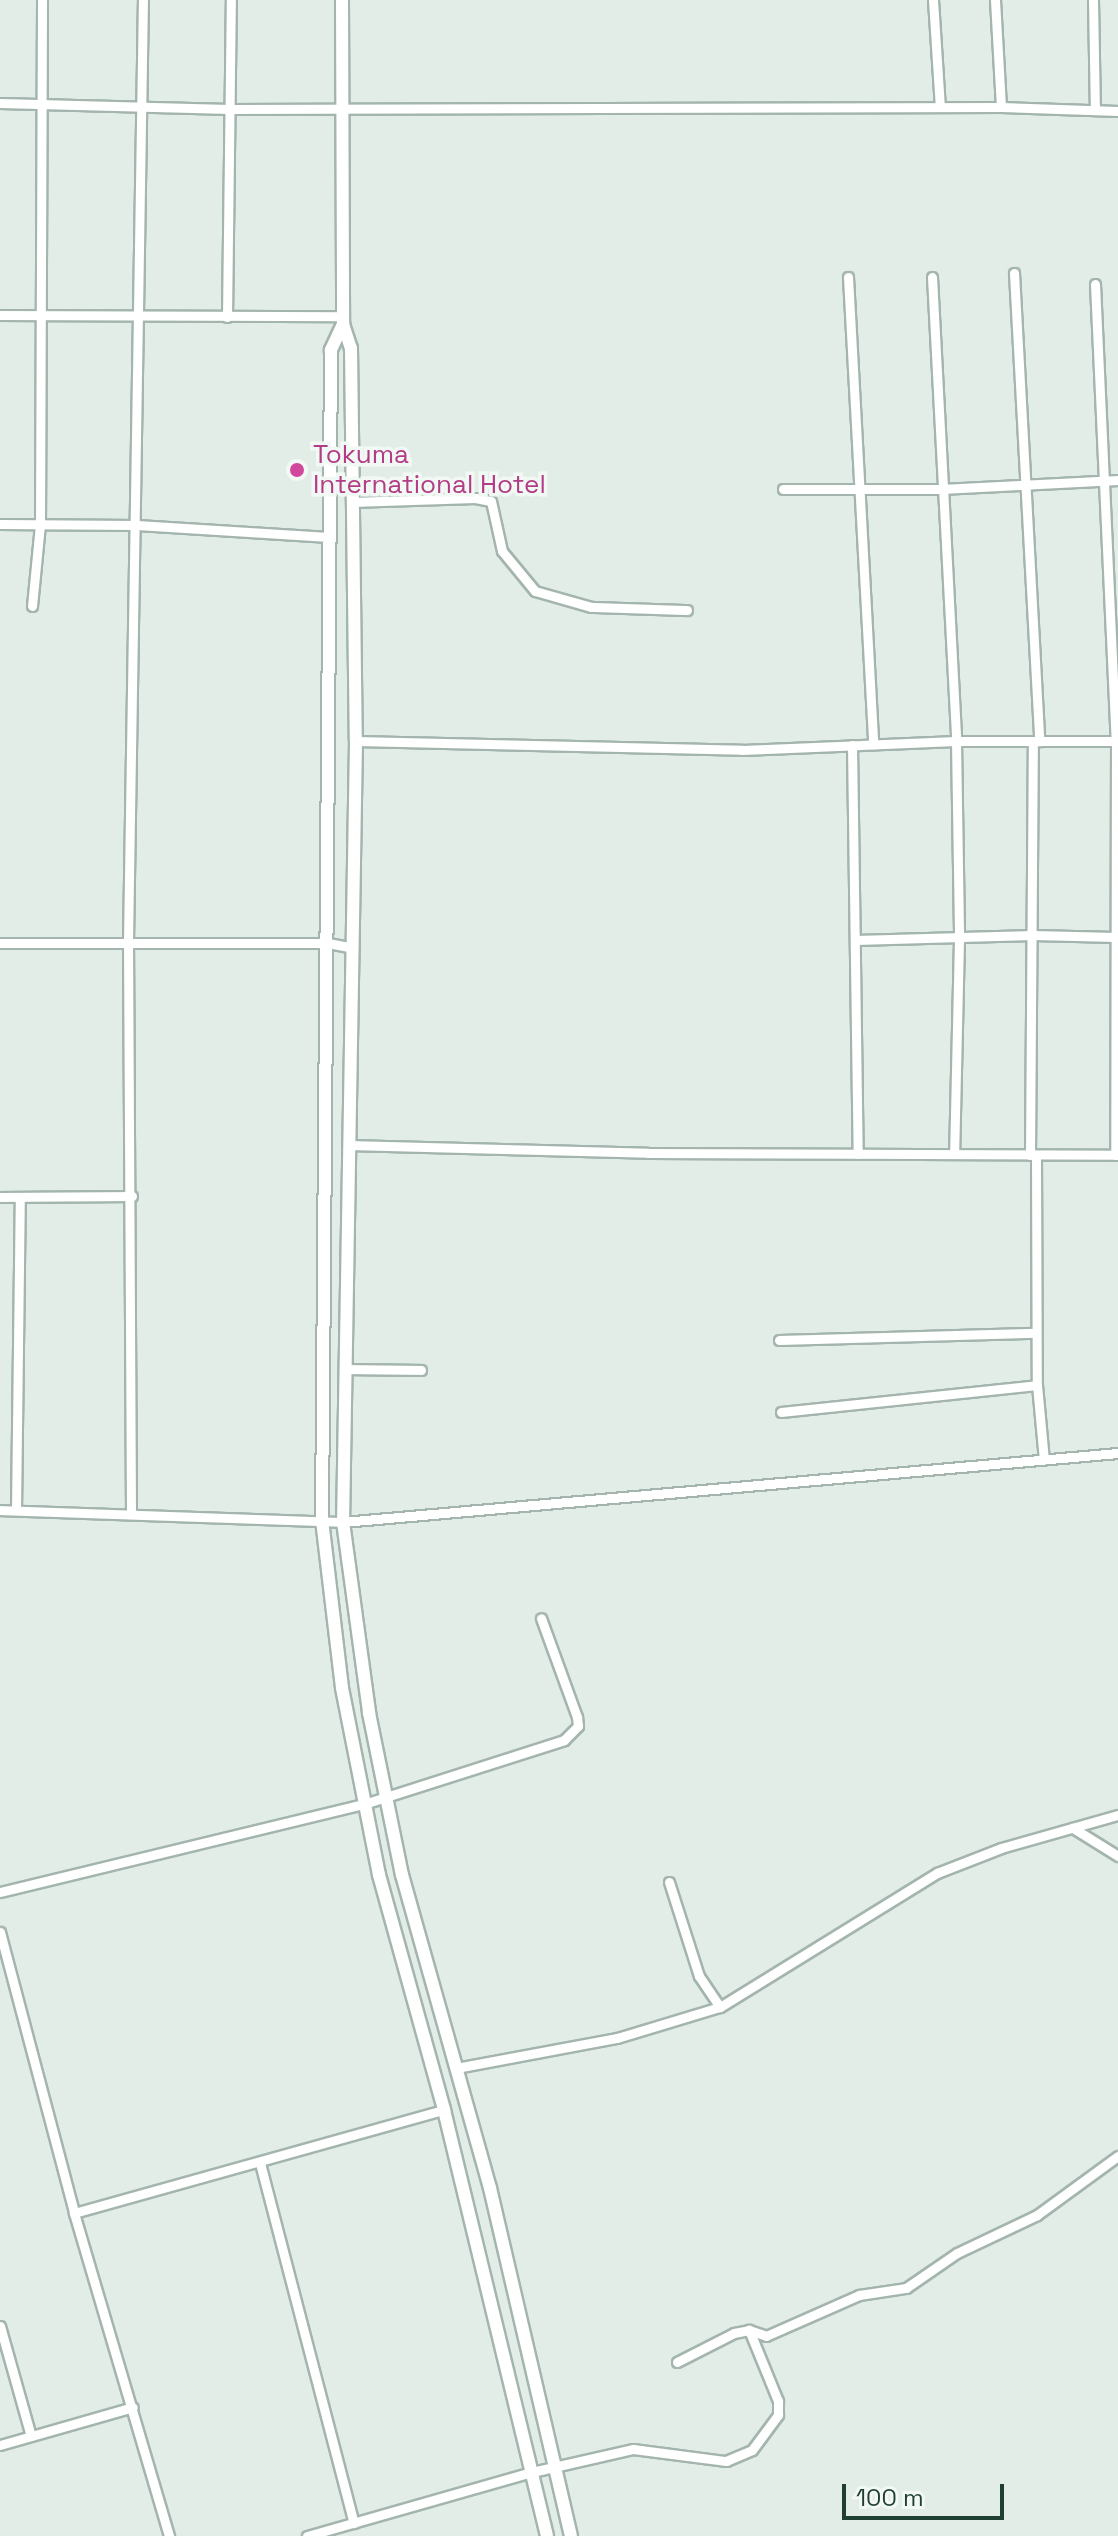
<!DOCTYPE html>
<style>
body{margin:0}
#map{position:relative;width:1118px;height:2536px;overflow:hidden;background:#e1ede6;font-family:"Space Grotesk",sans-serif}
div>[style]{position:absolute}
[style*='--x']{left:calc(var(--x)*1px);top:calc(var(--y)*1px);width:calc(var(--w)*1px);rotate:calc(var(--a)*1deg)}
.roads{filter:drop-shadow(2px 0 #a3b5ad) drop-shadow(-2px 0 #a3b5ad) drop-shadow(0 2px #a3b5ad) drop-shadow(0 -2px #a3b5ad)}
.minor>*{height:9px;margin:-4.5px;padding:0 4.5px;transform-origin:4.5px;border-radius:4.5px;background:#fff}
.secondary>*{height:12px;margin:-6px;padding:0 6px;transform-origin:6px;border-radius:6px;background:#fff}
.dots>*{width:22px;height:22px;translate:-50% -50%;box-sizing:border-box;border:4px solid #f2f9f5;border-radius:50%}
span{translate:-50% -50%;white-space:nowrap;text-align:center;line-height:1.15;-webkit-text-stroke:7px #f2f9f5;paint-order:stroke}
.hotel-label{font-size:26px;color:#b23c85}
.left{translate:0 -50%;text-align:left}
.scale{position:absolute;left:842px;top:2484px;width:162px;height:36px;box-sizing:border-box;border:4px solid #1f3f34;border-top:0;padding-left:10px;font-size:24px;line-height:28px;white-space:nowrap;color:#1f3f34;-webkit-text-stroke:6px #f2f9f5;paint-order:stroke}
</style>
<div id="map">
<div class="roads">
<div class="minor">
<div style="--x:933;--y:0;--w:107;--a:86.3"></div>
<div style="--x:995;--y:0;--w:107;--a:86.8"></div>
<div style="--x:1093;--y:0;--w:110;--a:89"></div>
<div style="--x:0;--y:103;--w:230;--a:1.5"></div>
<div style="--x:230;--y:109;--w:771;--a:-0.15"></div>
<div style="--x:1001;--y:107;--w:117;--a:2"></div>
<div style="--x:1014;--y:273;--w:469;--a:86.9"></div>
<div style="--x:848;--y:277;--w:468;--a:86.9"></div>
<div style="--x:932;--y:277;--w:465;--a:87"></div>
<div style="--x:956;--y:741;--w:198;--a:89.1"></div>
<div style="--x:959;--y:939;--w:215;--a:91.3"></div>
<div style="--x:1095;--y:284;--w:457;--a:87.4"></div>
<div style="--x:1116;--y:741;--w:414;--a:90.1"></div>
<div style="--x:0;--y:315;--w:343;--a:0.2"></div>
<div style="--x:227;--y:317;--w:317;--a:-89.3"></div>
<div style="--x:783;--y:489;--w:158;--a:0"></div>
<div style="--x:941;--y:489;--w:177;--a:-2.9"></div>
<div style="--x:351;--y:502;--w:124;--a:-1.8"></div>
<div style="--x:475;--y:498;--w:16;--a:11"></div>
<div style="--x:491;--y:501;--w:51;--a:77.6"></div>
<div style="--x:502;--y:551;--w:52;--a:50.5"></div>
<div style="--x:535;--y:591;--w:58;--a:15.9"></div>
<div style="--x:591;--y:607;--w:96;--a:1.8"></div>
<div style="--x:0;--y:524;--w:137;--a:0.4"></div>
<div style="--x:137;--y:525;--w:192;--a:3.6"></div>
<div style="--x:32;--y:606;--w:81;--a:-84.4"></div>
<div style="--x:40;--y:525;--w:525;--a:-89.78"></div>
<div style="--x:356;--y:741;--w:386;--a:1.3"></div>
<div style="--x:742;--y:750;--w:214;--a:-2.4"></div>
<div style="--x:956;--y:741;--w:162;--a:0"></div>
<div style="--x:852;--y:745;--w:409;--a:89.2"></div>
<div style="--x:855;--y:940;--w:178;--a:-1.6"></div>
<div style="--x:1033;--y:935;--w:83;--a:1.4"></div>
<div style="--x:0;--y:943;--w:328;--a:0"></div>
<div style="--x:328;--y:943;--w:25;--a:11"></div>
<div style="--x:348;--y:1145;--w:300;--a:1.5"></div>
<div style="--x:648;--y:1153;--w:470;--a:0.2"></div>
<div style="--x:1030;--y:1155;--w:414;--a:-89.6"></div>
<div style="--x:1036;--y:1155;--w:230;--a:89.8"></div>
<div style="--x:1037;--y:1385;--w:75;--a:84.7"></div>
<div style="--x:0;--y:1197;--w:132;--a:-0.4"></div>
<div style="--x:779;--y:1340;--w:257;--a:-1.6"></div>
<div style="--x:345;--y:1369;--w:76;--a:0.8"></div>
<div style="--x:781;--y:1412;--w:257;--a:-6"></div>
<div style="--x:0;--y:1510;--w:343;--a:2"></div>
<div style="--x:343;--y:1522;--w:778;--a:-5.09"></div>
<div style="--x:16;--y:1510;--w:313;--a:-89.3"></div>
<div style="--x:131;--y:1512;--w:571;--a:-90.3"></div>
<div style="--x:128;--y:941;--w:941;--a:-89.09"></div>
<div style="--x:1073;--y:1828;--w:53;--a:31.9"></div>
<div style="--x:669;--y:1882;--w:99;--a:72.3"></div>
<div style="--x:699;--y:1976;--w:37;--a:56"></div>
<div style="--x:0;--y:1892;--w:374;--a:-13.6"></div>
<div style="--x:364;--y:1804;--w:210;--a:-17.7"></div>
<div style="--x:564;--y:1740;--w:20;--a:-45"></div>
<div style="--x:578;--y:1726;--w:9;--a:-96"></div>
<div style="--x:577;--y:1717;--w:105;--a:-110"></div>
<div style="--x:0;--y:1932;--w:291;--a:75.2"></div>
<div style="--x:74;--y:2213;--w:337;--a:73.6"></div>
<div style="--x:456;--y:2068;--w:164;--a:-10.6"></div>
<div style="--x:617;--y:2038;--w:108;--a:-16.8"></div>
<div style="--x:720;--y:2007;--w:255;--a:-31.7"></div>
<div style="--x:937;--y:1873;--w:69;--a:-21.3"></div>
<div style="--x:1001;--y:1848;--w:122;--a:-15.8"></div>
<div style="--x:260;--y:2163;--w:372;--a:75.4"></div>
<div style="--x:74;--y:2213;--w:384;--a:-15.6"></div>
<div style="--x:0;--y:2326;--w:114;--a:74.3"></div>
<div style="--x:677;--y:2362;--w:64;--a:-27"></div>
<div style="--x:734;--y:2333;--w:15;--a:-11"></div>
<div style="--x:749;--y:2330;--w:18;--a:19"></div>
<div style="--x:766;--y:2336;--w:102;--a:-23.8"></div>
<div style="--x:859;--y:2295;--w:48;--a:-8.5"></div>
<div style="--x:906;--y:2288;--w:62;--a:-34.5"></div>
<div style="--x:957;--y:2253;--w:89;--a:-25.4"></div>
<div style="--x:1037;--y:2215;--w:100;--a:-36.1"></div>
<div style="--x:0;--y:2445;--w:138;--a:-15.9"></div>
<div style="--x:307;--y:2536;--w:234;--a:-15.9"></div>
<div style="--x:532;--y:2472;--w:104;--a:-12.8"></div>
<div style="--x:633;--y:2449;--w:94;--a:7.4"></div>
<div style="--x:726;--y:2461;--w:28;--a:-23"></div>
<div style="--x:752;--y:2450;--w:44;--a:-53.4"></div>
<div style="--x:778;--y:2415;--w:14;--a:-90"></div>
<div style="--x:778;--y:2401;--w:77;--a:-112.2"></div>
</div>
<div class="secondary">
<div style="--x:342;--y:0;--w:324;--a:89.8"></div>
<div style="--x:343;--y:324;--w:25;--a:72"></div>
<div style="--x:351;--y:348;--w:393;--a:89.3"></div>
<div style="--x:356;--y:741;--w:781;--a:90.95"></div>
<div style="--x:343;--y:1522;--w:193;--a:82.2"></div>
<div style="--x:369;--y:1713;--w:165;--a:78.5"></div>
<div style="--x:402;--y:1875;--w:325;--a:74.3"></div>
<div style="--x:490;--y:2188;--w:357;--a:76.9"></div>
<div style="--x:343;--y:324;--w:29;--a:115"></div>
<div style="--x:331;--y:350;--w:1170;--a:90.44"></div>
<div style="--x:322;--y:1520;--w:169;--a:83.2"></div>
<div style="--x:342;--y:1688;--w:191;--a:78.8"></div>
<div style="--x:379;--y:1875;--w:244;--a:74.5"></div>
<div style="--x:444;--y:2110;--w:438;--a:76.4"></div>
</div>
</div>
<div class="dots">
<div style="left:297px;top:470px;background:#d1479c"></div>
</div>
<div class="hotel-label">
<span class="left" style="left:313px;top:470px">Tokuma<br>International Hotel</span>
</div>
<div class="scale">100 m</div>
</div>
